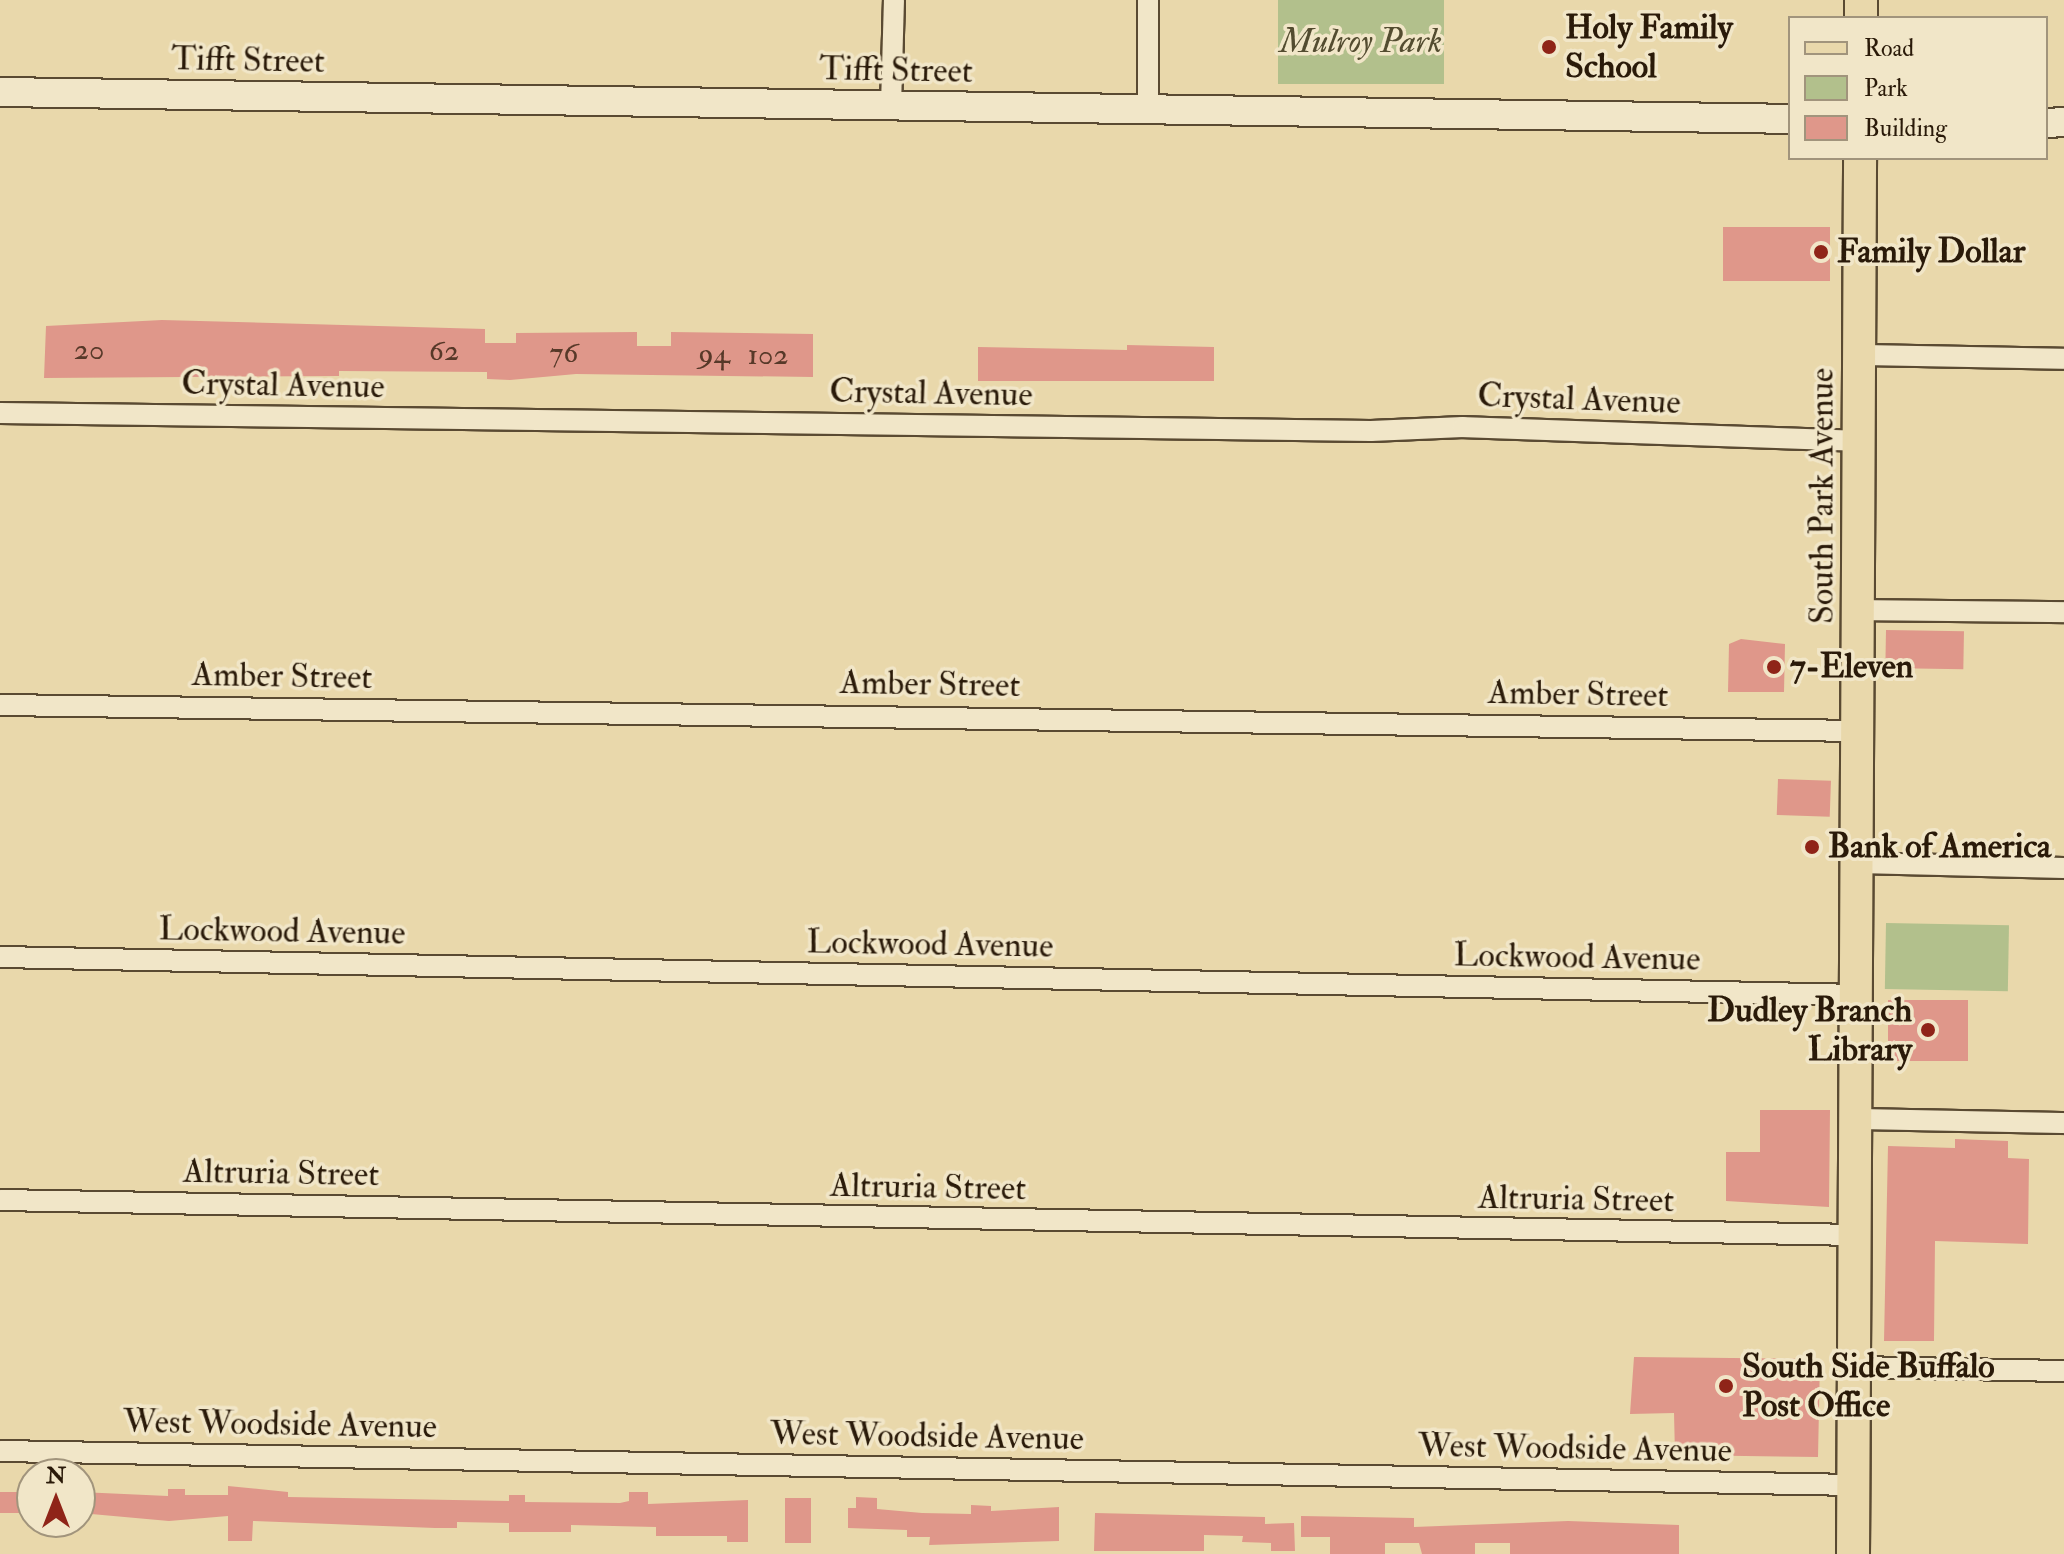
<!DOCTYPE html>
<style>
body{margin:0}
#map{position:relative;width:2064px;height:1554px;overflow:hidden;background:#e9d8ab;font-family:"IM FELL Double Pica",serif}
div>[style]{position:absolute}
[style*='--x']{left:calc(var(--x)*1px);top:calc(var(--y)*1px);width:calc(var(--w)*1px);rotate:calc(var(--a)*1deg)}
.green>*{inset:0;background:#b2c08c;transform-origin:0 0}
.building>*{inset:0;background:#df978a;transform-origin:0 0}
.roads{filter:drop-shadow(2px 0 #5a4a32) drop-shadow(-2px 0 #5a4a32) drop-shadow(0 2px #5a4a32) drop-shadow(0 -2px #5a4a32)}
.street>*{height:20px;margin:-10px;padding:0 10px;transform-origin:10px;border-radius:10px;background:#f1e6c8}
.secondary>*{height:28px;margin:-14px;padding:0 14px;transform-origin:14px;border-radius:14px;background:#f1e6c8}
.primary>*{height:32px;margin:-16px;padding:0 16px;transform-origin:16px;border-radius:16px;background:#e9d8ab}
.dots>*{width:22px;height:22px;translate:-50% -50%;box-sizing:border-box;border:4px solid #f1e6c8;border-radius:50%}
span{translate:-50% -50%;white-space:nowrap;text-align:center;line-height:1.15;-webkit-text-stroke:7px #f1e6c8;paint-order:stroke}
.number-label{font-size:30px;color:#573929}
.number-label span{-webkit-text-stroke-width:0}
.poi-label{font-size:34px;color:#2a1a09;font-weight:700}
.left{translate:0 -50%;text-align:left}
.right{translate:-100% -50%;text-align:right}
.park-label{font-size:34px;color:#534c30;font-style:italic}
.street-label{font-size:34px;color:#2a1a09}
.legend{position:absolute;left:1788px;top:16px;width:260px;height:144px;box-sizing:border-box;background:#f1e6c8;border:2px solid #a1947c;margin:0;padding:10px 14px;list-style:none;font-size:24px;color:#2a1a09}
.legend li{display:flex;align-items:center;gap:16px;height:40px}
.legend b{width:40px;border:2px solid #a1947c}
.north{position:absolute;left:16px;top:1458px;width:80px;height:80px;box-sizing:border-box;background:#f1e6c8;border:2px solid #a1947c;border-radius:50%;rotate:0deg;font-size:22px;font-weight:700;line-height:32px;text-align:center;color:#2a1a09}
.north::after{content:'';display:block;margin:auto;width:28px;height:36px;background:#8f2418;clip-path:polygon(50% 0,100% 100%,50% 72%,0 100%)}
</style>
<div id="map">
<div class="green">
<div style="left:1278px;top:0;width:166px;height:84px"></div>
<div style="left:1886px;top:923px;width:123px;height:66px;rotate:1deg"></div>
</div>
<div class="building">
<div style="left:1830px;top:227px;width:54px;height:107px;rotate:90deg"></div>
<div style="clip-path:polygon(162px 320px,485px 329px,485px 343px,516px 343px,516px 333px,637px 332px,637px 346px,671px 346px,671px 332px,813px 334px,813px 377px,576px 374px,510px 380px,487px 379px,487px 372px,339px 371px,339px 376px,44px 378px,46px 326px)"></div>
<div style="clip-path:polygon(1127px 345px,1214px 347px,1214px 381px,978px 381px,978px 347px,1127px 350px)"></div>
<div style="left:1886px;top:630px;width:78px;height:38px;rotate:1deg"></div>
<div style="clip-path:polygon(1741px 639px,1785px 644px,1784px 692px,1728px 692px,1729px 644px)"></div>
<div style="left:1778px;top:779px;width:53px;height:36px;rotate:2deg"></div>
<div style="left:1888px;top:1000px;width:80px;height:61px"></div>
<div style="clip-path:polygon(1760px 1110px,1830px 1110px,1829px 1207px,1726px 1201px,1726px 1152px,1760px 1152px)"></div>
<div style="clip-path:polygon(1955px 1139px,2008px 1141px,2008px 1158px,2029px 1159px,2028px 1244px,1935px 1241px,1934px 1341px,1884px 1341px,1888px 1146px,1955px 1148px)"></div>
<div style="clip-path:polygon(1634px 1357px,1820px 1359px,1818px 1457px,1675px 1455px,1674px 1413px,1630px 1414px)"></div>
<div style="clip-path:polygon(228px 1486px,288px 1492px,288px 1497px,509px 1501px,509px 1495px,525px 1495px,525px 1502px,620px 1503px,629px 1501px,629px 1492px,648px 1492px,648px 1504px,748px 1500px,748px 1542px,727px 1542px,727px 1536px,656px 1536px,656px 1527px,571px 1525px,571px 1532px,509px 1532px,509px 1523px,457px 1522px,457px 1528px,435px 1528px,253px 1521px,252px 1541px,228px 1541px,228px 1516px,169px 1521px,80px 1513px,80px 1492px,168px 1496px,168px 1489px,185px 1489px,185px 1495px,228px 1495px)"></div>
<div style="left:32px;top:1492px;width:21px;height:32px;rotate:90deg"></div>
<div style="clip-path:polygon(856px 1497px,877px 1498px,877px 1509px,922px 1513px,971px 1514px,971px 1505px,991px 1506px,991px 1511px,1059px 1507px,1059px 1541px,929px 1545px,930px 1537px,907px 1537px,907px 1530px,848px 1528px,848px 1508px,856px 1508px)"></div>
<div style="left:785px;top:1498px;width:26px;height:45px"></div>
<div style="clip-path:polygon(1095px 1513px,1265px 1517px,1265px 1524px,1294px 1523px,1295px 1551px,1271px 1551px,1271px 1543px,1242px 1542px,1243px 1536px,1204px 1535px,1204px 1551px,1094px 1551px)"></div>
<div style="clip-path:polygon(1301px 1516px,1414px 1518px,1414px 1527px,1568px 1521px,1679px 1525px,1679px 1554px,1510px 1554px,1510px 1543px,1475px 1543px,1475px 1554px,1422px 1554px,1419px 1543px,1385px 1543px,1385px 1554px,1330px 1554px,1330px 1537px,1301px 1537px)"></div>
</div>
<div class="roads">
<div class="street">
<div style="--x:891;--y:106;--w:106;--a:-88.4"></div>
<div style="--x:1148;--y:110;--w:110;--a:-90"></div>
<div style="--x:1861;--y:355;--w:203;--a:1.1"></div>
<div style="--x:0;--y:413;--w:1371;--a:0.75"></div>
<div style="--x:1371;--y:431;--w:92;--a:-2.5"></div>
<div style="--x:1463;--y:427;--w:397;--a:2"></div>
<div style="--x:1860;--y:610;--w:204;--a:0.6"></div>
<div style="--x:0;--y:705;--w:1859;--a:0.8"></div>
<div style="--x:1858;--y:863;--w:206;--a:1.4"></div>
<div style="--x:0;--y:957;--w:1858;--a:1.17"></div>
<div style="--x:1857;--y:1119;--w:207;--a:1.1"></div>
<div style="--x:0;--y:1200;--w:1856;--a:1.08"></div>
<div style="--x:1855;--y:1367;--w:209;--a:1.1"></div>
<div style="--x:0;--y:1451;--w:1854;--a:1.05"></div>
</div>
<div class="secondary">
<div style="--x:0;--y:92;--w:1790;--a:0.86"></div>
<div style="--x:2046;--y:123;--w:18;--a:-3"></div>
</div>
<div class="primary">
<div style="--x:1861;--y:18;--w:18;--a:-90"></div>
<div style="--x:1853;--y:1554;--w:1396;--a:-89.71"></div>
</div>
</div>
<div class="dots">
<div style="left:1549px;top:47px;background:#8f2418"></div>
<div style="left:1821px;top:252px;background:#8f2418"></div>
<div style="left:1774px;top:667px;background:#8f2418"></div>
<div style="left:1812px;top:847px;background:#8f2418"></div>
<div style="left:1928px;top:1030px;background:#8f2418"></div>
<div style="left:1726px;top:1386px;background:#8f2418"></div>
</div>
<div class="number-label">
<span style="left:89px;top:350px">20</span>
<span style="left:444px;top:351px">62</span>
<span style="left:564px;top:353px">76</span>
<span style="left:714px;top:354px">94</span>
<span style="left:768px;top:355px">102</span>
</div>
<div class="poi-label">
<span class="left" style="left:1565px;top:47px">Holy Family<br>School</span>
<span class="left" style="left:1837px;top:252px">Family Dollar</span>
<span class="left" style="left:1790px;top:667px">7-Eleven</span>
<span class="left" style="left:1828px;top:847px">Bank of America</span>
<span class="right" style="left:1912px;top:1030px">Dudley Branch<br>Library</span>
<span class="left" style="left:1742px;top:1386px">South Side Buffalo<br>Post Office</span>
</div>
<div class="park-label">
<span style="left:1361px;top:42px">Mulroy Park</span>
</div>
<div class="street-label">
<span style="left:248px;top:60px;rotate:1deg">Tifft Street</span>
<span style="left:896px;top:70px;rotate:1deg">Tifft Street</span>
<span style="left:283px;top:385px;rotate:1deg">Crystal Avenue</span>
<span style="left:931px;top:393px;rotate:1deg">Crystal Avenue</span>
<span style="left:1579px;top:399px;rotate:2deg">Crystal Avenue</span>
<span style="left:1822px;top:496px;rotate:-90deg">South Park Avenue</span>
<span style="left:282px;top:676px;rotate:1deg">Amber Street</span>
<span style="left:930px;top:684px;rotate:1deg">Amber Street</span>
<span style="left:1578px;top:694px;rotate:1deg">Amber Street</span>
<span style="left:282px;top:931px;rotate:1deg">Lockwood Avenue</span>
<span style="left:930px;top:944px;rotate:1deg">Lockwood Avenue</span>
<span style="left:1577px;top:957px;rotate:1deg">Lockwood Avenue</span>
<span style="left:281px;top:1173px;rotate:1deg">Altruria Street</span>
<span style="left:928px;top:1187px;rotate:1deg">Altruria Street</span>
<span style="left:1576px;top:1199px;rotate:1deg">Altruria Street</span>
<span style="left:280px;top:1424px;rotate:1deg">West Woodside Avenue</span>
<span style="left:927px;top:1436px;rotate:1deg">West Woodside Avenue</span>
<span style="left:1575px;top:1448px;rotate:1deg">West Woodside Avenue</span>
</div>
<ul class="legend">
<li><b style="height:10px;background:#e9d8ab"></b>Road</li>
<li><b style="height:22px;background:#b2c08c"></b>Park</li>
<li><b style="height:22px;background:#df978a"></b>Building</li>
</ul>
<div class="north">N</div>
</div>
